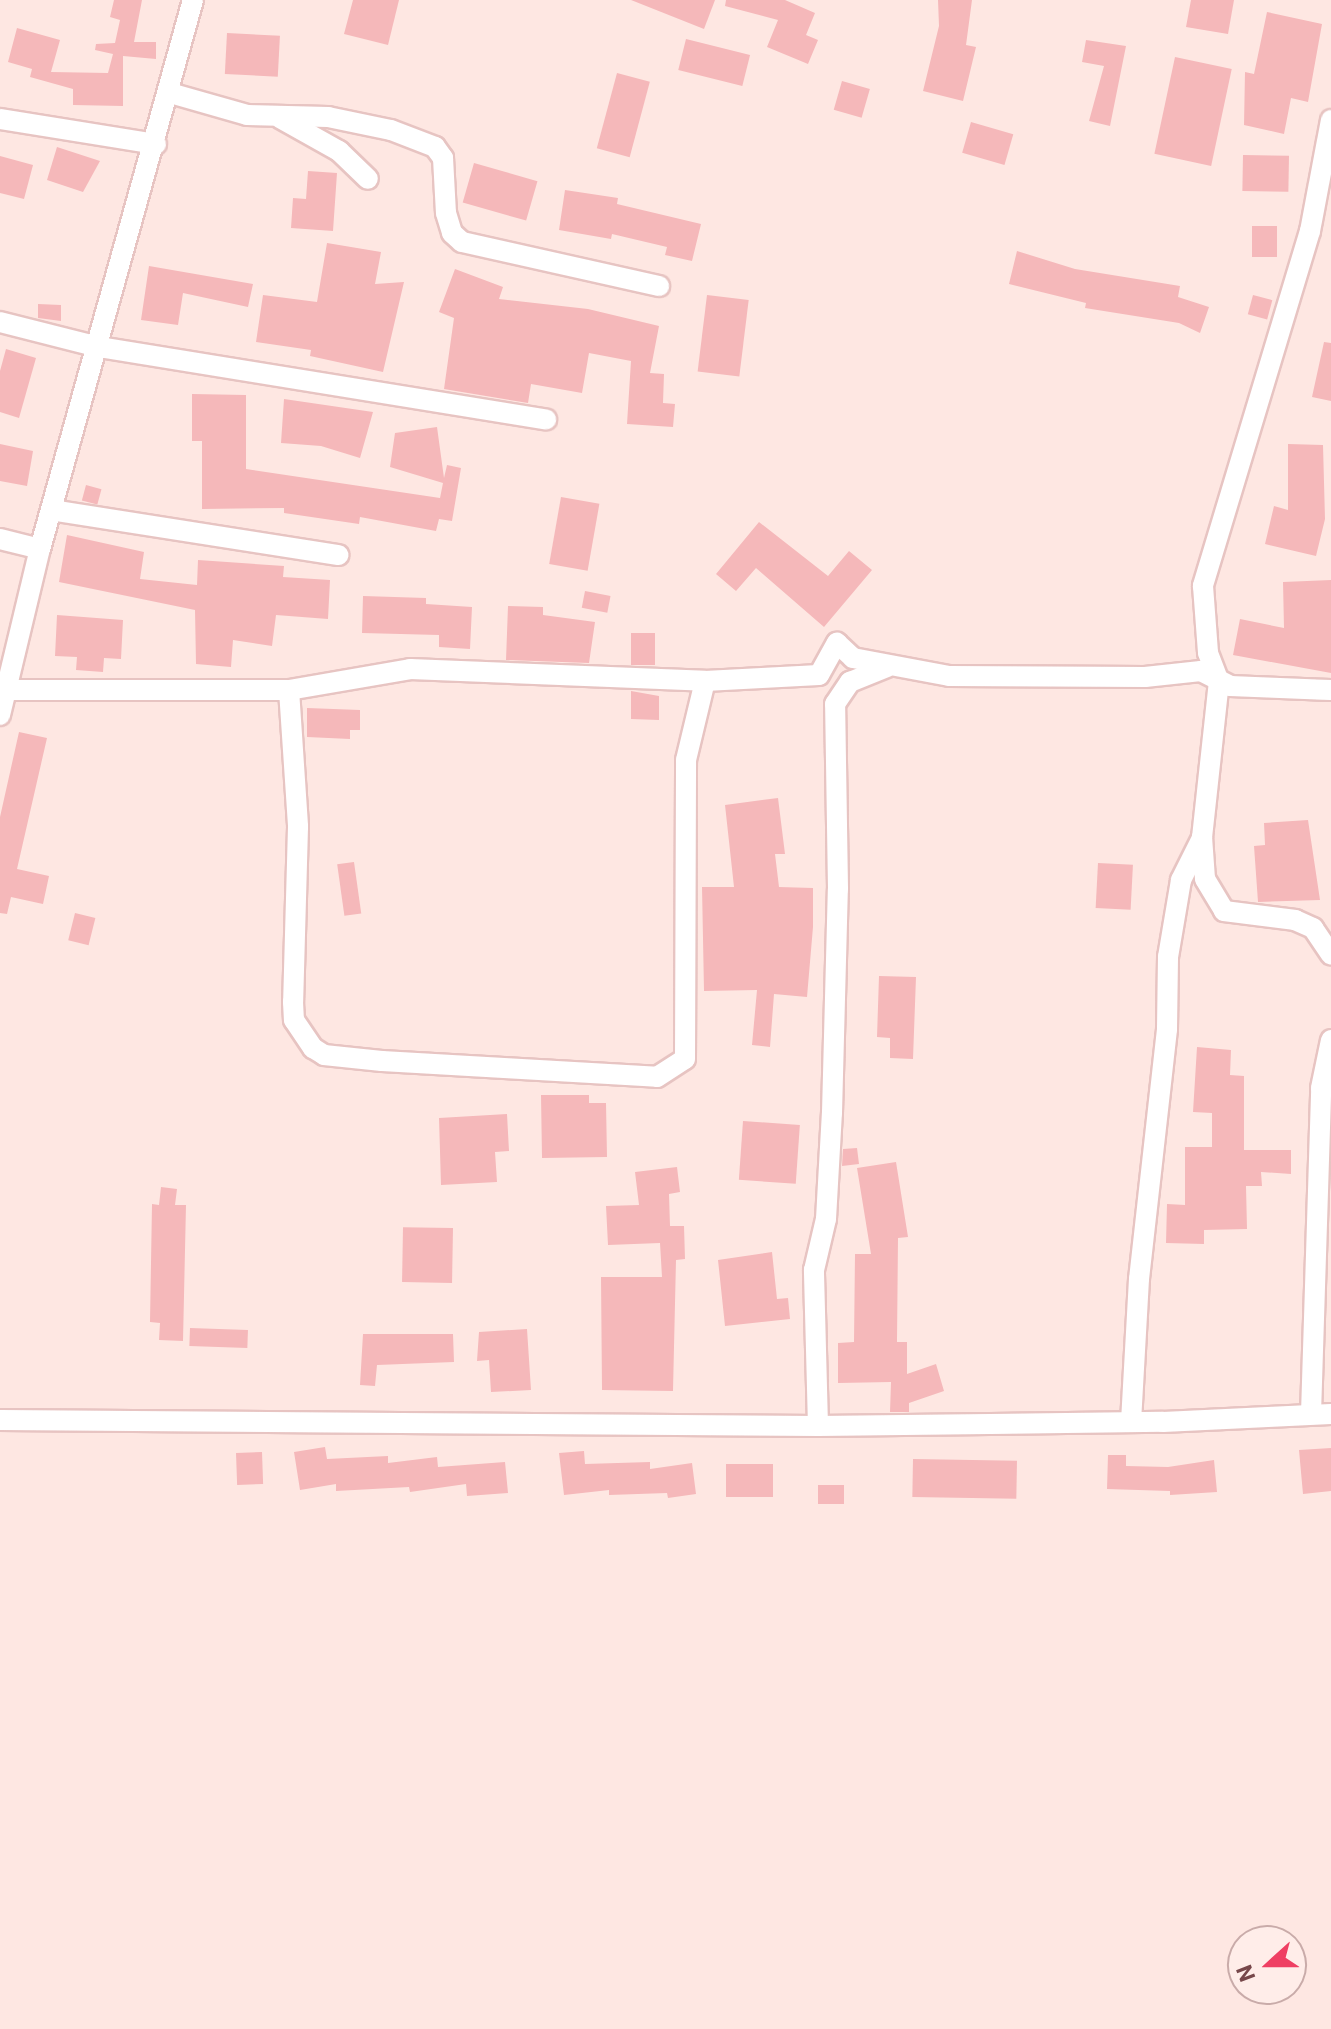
<!DOCTYPE html>
<style>
body{margin:0}
#map{position:relative;width:1331px;height:2029px;overflow:hidden;background:#fee7e2;font-family:Roboto,sans-serif}
div>[style]{position:absolute}
[style*='--x']{left:calc(var(--x)*1px);top:calc(var(--y)*1px);width:calc(var(--w)*1px);rotate:calc(var(--a)*1deg)}
.building>*{inset:0;background:#f5b8ba;transform-origin:0 0}
.roads{filter:drop-shadow(2px 0 #e7c4c2) drop-shadow(-2px 0 #e7c4c2) drop-shadow(0 2px #e7c4c2) drop-shadow(0 -2px #e7c4c2)}
.minor>*{height:20px;margin:-10px;padding:0 10px;transform-origin:10px;border-radius:10px;background:#fff}
span{translate:-50% -50%;white-space:nowrap;text-align:center;line-height:1.15;-webkit-text-stroke:7px #ffede9;paint-order:stroke}
.north{position:absolute;left:1227px;top:1925px;width:80px;height:80px;box-sizing:border-box;background:#ffede9;border:2px solid #c9aba9;border-radius:50%;rotate:249deg;font-size:22px;font-weight:700;line-height:32px;text-align:center;color:#77474a}
.north::after{content:'';display:block;margin:auto;width:28px;height:36px;background:#ef3f63;clip-path:polygon(50% 0,100% 100%,50% 72%,0 100%)}
</style>
<div id="map">
<div class="building">
<div style="clip-path:polygon(114px 0,142px 0,134px 42px,156px 42px,156px 59px,123px 56px,123px 106px,73px 105px,73px 89px,30px 77px,32px 69px,8px 62px,17px 28px,60px 40px,51px 72px,108px 73px,113px 54px,95px 50px,96px 44px,115px 43px,120px 20px,110px 17px)"></div>
<div style="clip-path:polygon(353px 0,399px 0,388px 45px,344px 34px)"></div>
<div style="clip-path:polygon(631px 0,715px 0,704px 29px)"></div>
<div style="clip-path:polygon(726px 0,785px 0,815px 13px,806px 35px,818px 40px,808px 64px,767px 47px,778px 20px,725px 6px)"></div>
<div style="clip-path:polygon(938px 0,972px 0,966px 45px,976px 47px,963px 101px,923px 91px,939px 26px)"></div>
<div style="clip-path:polygon(1191px 0,1234px 0,1228px 34px,1186px 27px)"></div>
<div style="clip-path:polygon(1267px 12px,1322px 24px,1308px 102px,1291px 98px,1284px 134px,1244px 125px,1245px 72px,1254px 74px)"></div>
<div style="left:227px;top:33px;width:53px;height:41px;rotate:3deg"></div>
<div style="left:686px;top:39px;width:66px;height:32px;rotate:14deg"></div>
<div style="clip-path:polygon(1086px 40px,1126px 46px,1110px 126px,1089px 121px,1104px 66px,1082px 62px)"></div>
<div style="left:1175px;top:57px;width:58px;height:99px;rotate:12deg"></div>
<div style="left:617px;top:73px;width:34px;height:78px;rotate:15deg"></div>
<div style="left:842px;top:81px;width:29px;height:30px;rotate:16deg"></div>
<div style="left:971px;top:122px;width:44px;height:32px;rotate:16deg"></div>
<div style="clip-path:polygon(57px 147px,100px 161px,83px 192px,47px 180px)"></div>
<div style="left:1243px;top:155px;width:46px;height:36px;rotate:1deg"></div>
<div style="clip-path:polygon(0 156px,33px 165px,24px 199px,0 193px)"></div>
<div style="left:474px;top:163px;width:66px;height:41px;rotate:16deg"></div>
<div style="clip-path:polygon(308px 171px,337px 173px,333px 231px,291px 228px,293px 198px,306px 199px)"></div>
<div style="clip-path:polygon(565px 190px,618px 198px,617px 204px,701px 224px,692px 261px,665px 255px,667px 247px,612px 234px,611px 239px,559px 230px)"></div>
<div style="left:1252px;top:226px;width:25px;height:31px"></div>
<div style="clip-path:polygon(327px 243px,381px 252px,375px 284px,404px 282px,383px 372px,310px 356px,311px 350px,256px 342px,263px 295px,317px 302px)"></div>
<div style="clip-path:polygon(1017px 251px,1075px 269px,1180px 286px,1178px 297px,1209px 307px,1200px 333px,1179px 323px,1085px 308px,1086px 303px,1009px 284px)"></div>
<div style="clip-path:polygon(149px 266px,253px 284px,248px 307px,183px 293px,178px 325px,141px 320px)"></div>
<div style="clip-path:polygon(455px 269px,503px 287px,499px 299px,588px 309px,659px 326px,650px 373px,664px 374px,663px 403px,675px 404px,673px 427px,627px 424px,631px 361px,589px 353px,582px 393px,531px 384px,528px 403px,444px 389px,454px 318px,439px 312px)"></div>
<div style="left:707px;top:295px;width:42px;height:77px;rotate:7deg"></div>
<div style="left:1253px;top:295px;width:20px;height:20px;rotate:15deg"></div>
<div style="clip-path:polygon(38px 304px,61px 305px,61px 321px,38px 318px)"></div>
<div style="clip-path:polygon(1324px 342px,1331px 343px,1331px 401px,1312px 397px)"></div>
<div style="clip-path:polygon(6px 349px,36px 358px,19px 418px,0 412px,0 371px)"></div>
<div style="clip-path:polygon(192px 394px,246px 395px,246px 469px,440px 498px,443px 483px,390px 467px,395px 433px,437px 427px,444px 478px,447px 465px,461px 468px,452px 521px,439px 519px,436px 531px,360px 517px,359px 524px,284px 513px,284px 508px,202px 509px,202px 441px,192px 441px)"></div>
<div style="clip-path:polygon(284px 399px,373px 412px,360px 458px,321px 446px,281px 443px)"></div>
<div style="clip-path:polygon(0 444px,33px 451px,27px 486px,0 481px)"></div>
<div style="clip-path:polygon(1288px 444px,1323px 445px,1325px 519px,1316px 556px,1265px 544px,1274px 506px,1288px 510px)"></div>
<div style="left:86px;top:485px;width:16px;height:16px;rotate:15deg"></div>
<div style="left:561px;top:497px;width:39px;height:68px;rotate:10deg"></div>
<div style="clip-path:polygon(759px 522px,828px 576px,849px 551px,872px 570px,824px 627px,756px 568px,736px 591px,716px 574px)"></div>
<div style="clip-path:polygon(67px 535px,144px 552px,140px 579px,197px 585px,198px 560px,284px 566px,283px 577px,330px 580px,328px 619px,276px 615px,272px 646px,233px 640px,231px 667px,196px 664px,195px 610px,59px 582px)"></div>
<div style="clip-path:polygon(1331px 580px,1331px 673px,1233px 655px,1240px 619px,1284px 628px,1283px 582px)"></div>
<div style="left:585px;top:591px;width:26px;height:17px;rotate:11deg"></div>
<div style="clip-path:polygon(363px 596px,426px 598px,426px 604px,472px 607px,470px 649px,439px 647px,439px 635px,362px 633px)"></div>
<div style="clip-path:polygon(508px 606px,543px 607px,543px 615px,595px 622px,589px 663px,506px 660px)"></div>
<div style="clip-path:polygon(57px 615px,123px 620px,121px 659px,104px 658px,103px 672px,76px 670px,77px 657px,55px 656px)"></div>
<div style="left:631px;top:633px;width:24px;height:32px"></div>
<div style="clip-path:polygon(631px 691px,659px 696px,659px 720px,631px 719px)"></div>
<div style="clip-path:polygon(307px 708px,360px 710px,360px 730px,350px 730px,350px 739px,307px 737px)"></div>
<div style="clip-path:polygon(19px 732px,47px 738px,17px 869px,49px 876px,43px 904px,11px 897px,7px 914px,0 913px,0 817px)"></div>
<div style="clip-path:polygon(778px 798px,785px 854px,775px 854px,779px 887px,813px 888px,813px 927px,807px 997px,774px 994px,770px 1047px,752px 1045px,757px 990px,704px 991px,702px 887px,734px 887px,725px 805px)"></div>
<div style="clip-path:polygon(1308px 820px,1320px 900px,1258px 902px,1254px 846px,1265px 845px,1264px 823px)"></div>
<div style="left:354px;top:862px;width:52px;height:17px;rotate:82deg"></div>
<div style="left:1098px;top:863px;width:35px;height:45px;rotate:3deg"></div>
<div style="left:75px;top:913px;width:21px;height:28px;rotate:14deg"></div>
<div style="clip-path:polygon(879px 976px,916px 977px,913px 1059px,890px 1058px,890px 1038px,877px 1037px)"></div>
<div style="clip-path:polygon(1197px 1047px,1231px 1050px,1230px 1075px,1244px 1076px,1244px 1150px,1291px 1150px,1291px 1174px,1261px 1172px,1262px 1186px,1246px 1186px,1247px 1229px,1204px 1230px,1204px 1244px,1166px 1243px,1167px 1204px,1185px 1205px,1185px 1147px,1212px 1147px,1212px 1113px,1193px 1112px)"></div>
<div style="clip-path:polygon(541px 1095px,589px 1095px,589px 1103px,606px 1103px,607px 1157px,542px 1158px)"></div>
<div style="clip-path:polygon(507px 1114px,509px 1151px,495px 1152px,497px 1182px,441px 1185px,439px 1118px)"></div>
<div style="left:743px;top:1121px;width:57px;height:59px;rotate:4deg"></div>
<div style="clip-path:polygon(857px 1148px,859px 1164px,842px 1166px,843px 1149px)"></div>
<div style="clip-path:polygon(896px 1162px,908px 1237px,898px 1238px,897px 1342px,907px 1342px,907px 1374px,936px 1364px,944px 1391px,909px 1403px,909px 1412px,890px 1412px,891px 1382px,838px 1383px,838px 1343px,854px 1342px,855px 1254px,871px 1254px,857px 1168px)"></div>
<div style="clip-path:polygon(677px 1167px,680px 1192px,669px 1194px,670px 1226px,684px 1226px,685px 1259px,676px 1260px,673px 1391px,602px 1390px,601px 1277px,662px 1277px,660px 1243px,608px 1245px,606px 1206px,639px 1205px,635px 1172px)"></div>
<div style="clip-path:polygon(161px 1187px,177px 1189px,175px 1205px,186px 1205px,183px 1341px,159px 1340px,160px 1323px,150px 1322px,152px 1204px,159px 1205px)"></div>
<div style="left:453px;top:1228px;width:55px;height:50px;rotate:91deg"></div>
<div style="clip-path:polygon(772px 1252px,777px 1299px,788px 1298px,790px 1319px,725px 1326px,718px 1260px)"></div>
<div style="left:190px;top:1328px;width:58px;height:18px;rotate:2deg"></div>
<div style="clip-path:polygon(527px 1329px,531px 1390px,491px 1392px,489px 1360px,477px 1361px,479px 1332px)"></div>
<div style="clip-path:polygon(363px 1334px,453px 1334px,454px 1362px,377px 1365px,375px 1386px,360px 1385px)"></div>
<div style="clip-path:polygon(325px 1447px,327px 1459px,388px 1456px,388px 1463px,437px 1457px,438px 1467px,505px 1462px,508px 1493px,467px 1496px,466px 1484px,410px 1492px,409px 1487px,336px 1491px,336px 1484px,300px 1490px,294px 1452px)"></div>
<div style="clip-path:polygon(1331px 1448px,1331px 1491px,1303px 1494px,1299px 1450px)"></div>
<div style="clip-path:polygon(584px 1451px,585px 1464px,650px 1462px,650px 1469px,692px 1463px,696px 1494px,668px 1498px,667px 1493px,609px 1495px,609px 1490px,564px 1495px,559px 1453px)"></div>
<div style="left:262px;top:1452px;width:32px;height:26px;rotate:88deg"></div>
<div style="clip-path:polygon(1108px 1455px,1126px 1455px,1126px 1466px,1168px 1467px,1214px 1460px,1217px 1492px,1170px 1495px,1170px 1491px,1107px 1489px)"></div>
<div style="left:913px;top:1459px;width:104px;height:38px;rotate:1deg"></div>
<div style="left:726px;top:1464px;width:47px;height:33px"></div>
<div style="left:818px;top:1485px;width:26px;height:19px"></div>
</div>
<div class="roads">
<div class="minor">
<div style="--x:170;--y:93;--w:80;--a:15.9"></div>
<div style="--x:247;--y:115;--w:81;--a:1.4"></div>
<div style="--x:328;--y:117;--w:64;--a:11.7"></div>
<div style="--x:391;--y:130;--w:47;--a:21.1"></div>
<div style="--x:435;--y:147;--w:14;--a:54"></div>
<div style="--x:443;--y:158;--w:55;--a:86.9"></div>
<div style="--x:446;--y:213;--w:21;--a:73"></div>
<div style="--x:452;--y:233;--w:13;--a:42"></div>
<div style="--x:462;--y:242;--w:202;--a:12.6"></div>
<div style="--x:280;--y:118;--w:68;--a:29.2"></div>
<div style="--x:339;--y:151;--w:40;--a:44"></div>
<div style="--x:0;--y:119;--w:158;--a:9.1"></div>
<div style="--x:1331;--y:120;--w:113;--a:100.7"></div>
<div style="--x:1310;--y:231;--w:371;--a:106.8"></div>
<div style="--x:1203;--y:586;--w:67;--a:85.7"></div>
<div style="--x:1208;--y:653;--w:30;--a:69"></div>
<div style="--x:1219;--y:681;--w:157;--a:96.2"></div>
<div style="--x:1202;--y:837;--w:42;--a:85.9"></div>
<div style="--x:1205;--y:879;--w:37;--a:59"></div>
<div style="--x:1224;--y:911;--w:72;--a:7.2"></div>
<div style="--x:1295;--y:920;--w:20;--a:24"></div>
<div style="--x:1313;--y:928;--w:32;--a:56"></div>
<div style="--x:0;--y:322;--w:102;--a:14.2"></div>
<div style="--x:99;--y:347;--w:453;--a:9.2"></div>
<div style="--x:51;--y:510;--w:291;--a:8.9"></div>
<div style="--x:0;--y:539;--w:41;--a:14"></div>
<div style="--x:9;--y:690;--w:280;--a:0"></div>
<div style="--x:289;--y:690;--w:123;--a:-9.8"></div>
<div style="--x:410;--y:669;--w:295;--a:2.3"></div>
<div style="--x:705;--y:681;--w:114;--a:-3"></div>
<div style="--x:819;--y:675;--w:37;--a:-61"></div>
<div style="--x:837;--y:643;--w:22;--a:43"></div>
<div style="--x:853;--y:658;--w:98;--a:10.6"></div>
<div style="--x:949;--y:676;--w:196;--a:0.3"></div>
<div style="--x:1145;--y:677;--w:56;--a:-6.1"></div>
<div style="--x:1201;--y:671;--w:33;--a:27"></div>
<div style="--x:1230;--y:686;--w:101;--a:2.3"></div>
<div style="--x:289;--y:690;--w:137;--a:86.2"></div>
<div style="--x:298;--y:827;--w:175;--a:91.6"></div>
<div style="--x:293;--y:1002;--w:18;--a:87"></div>
<div style="--x:294;--y:1020;--w:34;--a:56"></div>
<div style="--x:313;--y:1048;--w:13;--a:32"></div>
<div style="--x:324;--y:1055;--w:58;--a:5.9"></div>
<div style="--x:382;--y:1061;--w:275;--a:3.3"></div>
<div style="--x:657;--y:1077;--w:33;--a:-33"></div>
<div style="--x:685;--y:1059;--w:299;--a:-89.8"></div>
<div style="--x:686;--y:760;--w:81;--a:-76.5"></div>
<div style="--x:0;--y:715;--w:171;--a:-76.5"></div>
<div style="--x:40;--y:549;--w:570;--a:-74.43"></div>
<div style="--x:1311;--y:1414;--w:326;--a:-88.2"></div>
<div style="--x:1321;--y:1088;--w:49;--a:-78.2"></div>
<div style="--x:0;--y:1420;--w:818;--a:0.42"></div>
<div style="--x:818;--y:1426;--w:345;--a:-0.7"></div>
<div style="--x:1163;--y:1422;--w:168;--a:-2.7"></div>
<div style="--x:1131;--y:1422;--w:143;--a:-86.8"></div>
<div style="--x:1139;--y:1279;--w:252;--a:-83.6"></div>
<div style="--x:1167;--y:1029;--w:72;--a:-89.2"></div>
<div style="--x:1168;--y:957;--w:78;--a:-80.4"></div>
<div style="--x:1181;--y:880;--w:47;--a:-63.4"></div>
<div style="--x:818;--y:1426;--w:156;--a:-91.5"></div>
<div style="--x:814;--y:1270;--w:52;--a:-76.8"></div>
<div style="--x:826;--y:1219;--w:106;--a:-86.8"></div>
<div style="--x:832;--y:1113;--w:224;--a:-88.5"></div>
<div style="--x:838;--y:889;--w:185;--a:-90.9"></div>
<div style="--x:835;--y:704;--w:27;--a:-56"></div>
<div style="--x:850;--y:682;--w:40;--a:-22"></div>
</div>
</div>
<div class="north">N</div>
</div>
